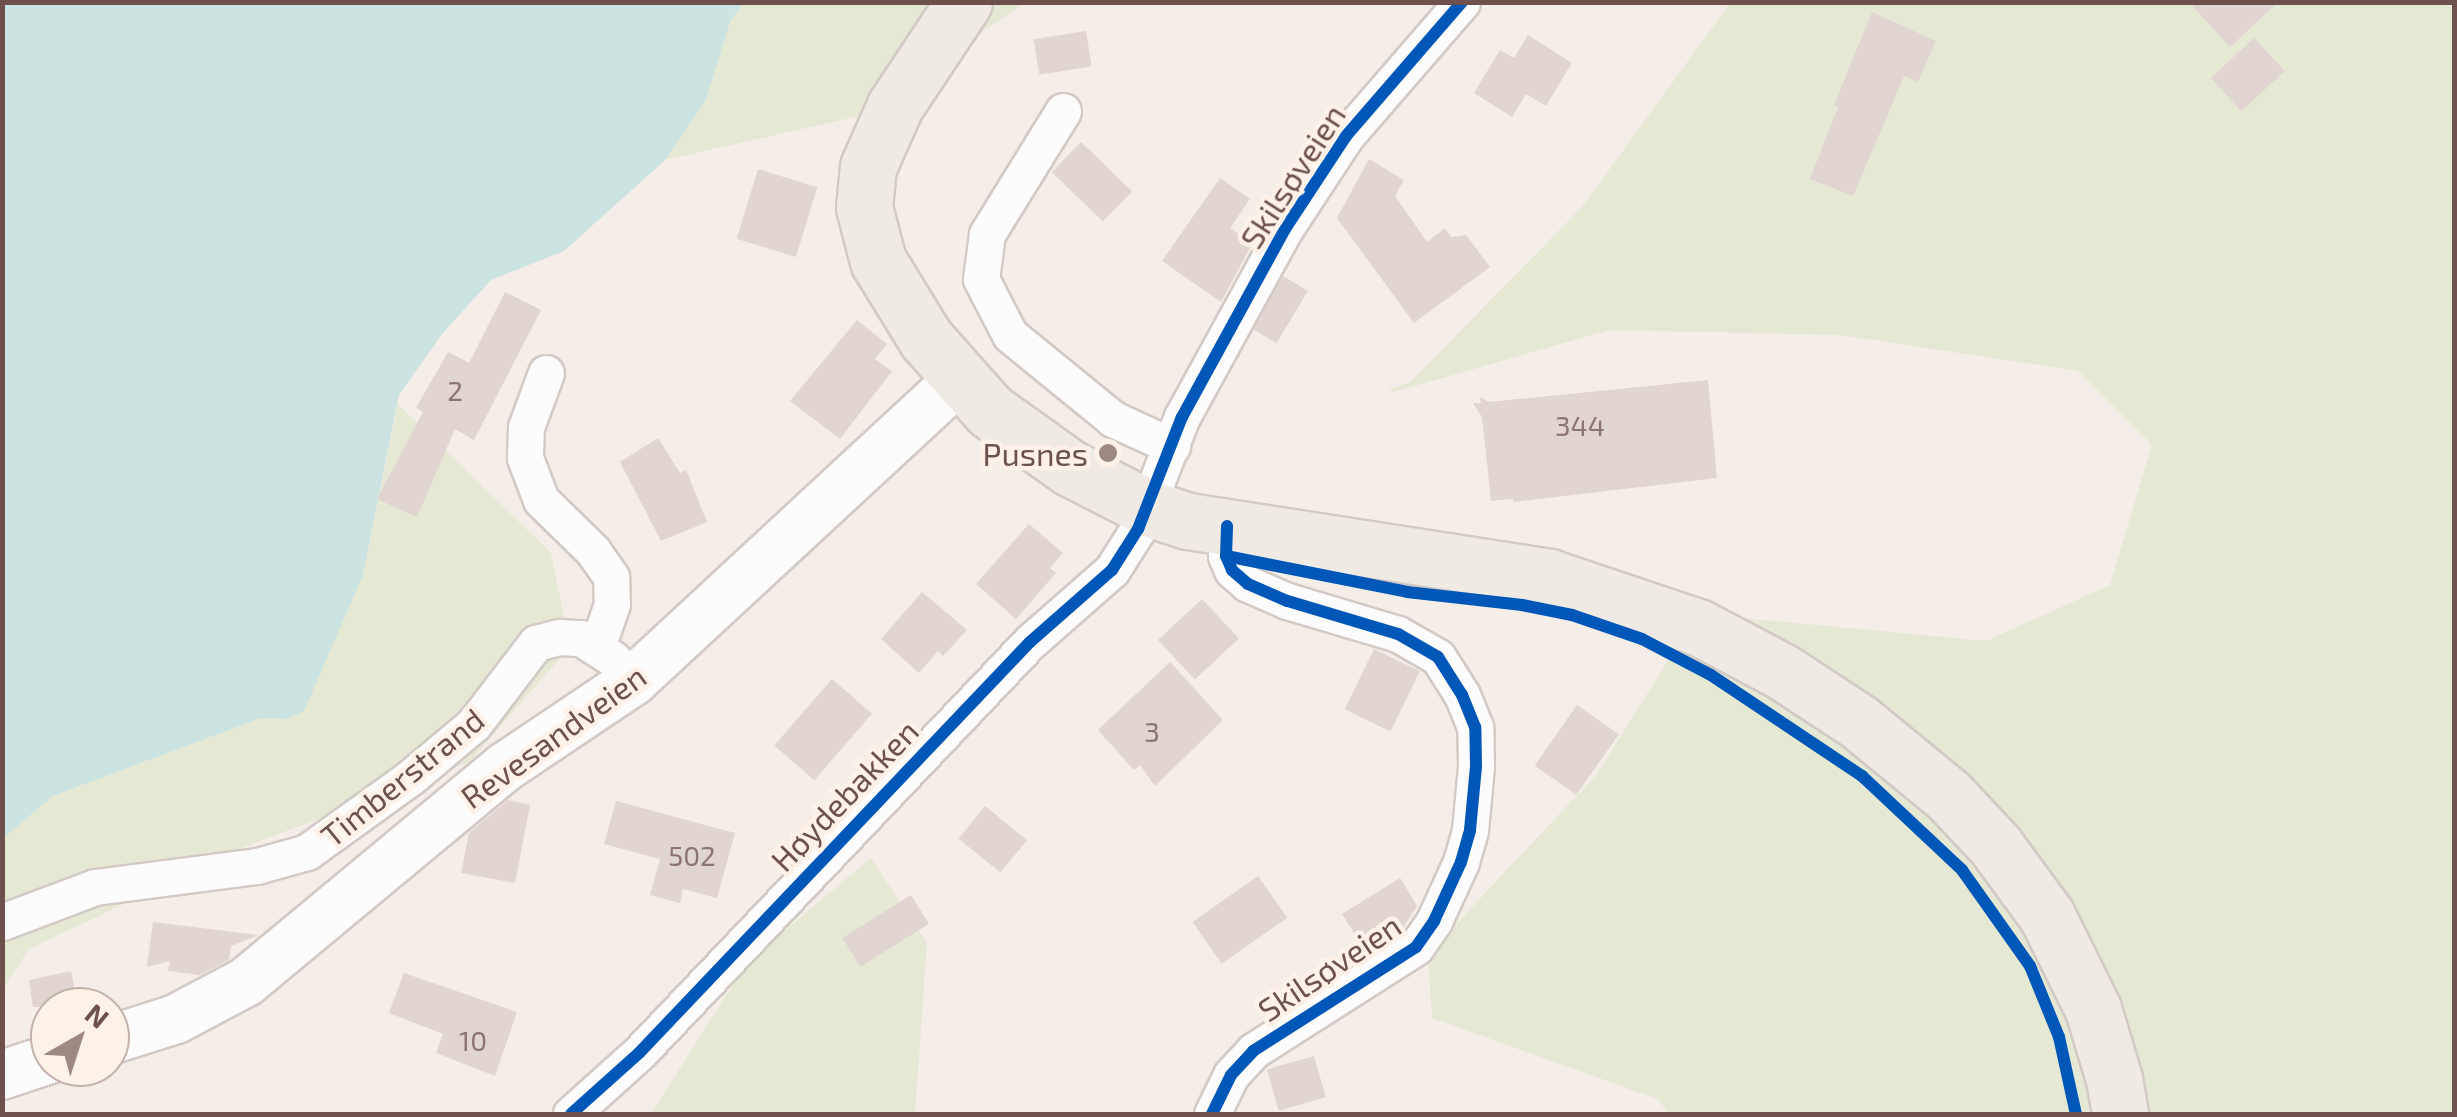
<!DOCTYPE html>
<meta charset="utf-8">
<style>
body{margin:0}
#map{position:relative;width:2457px;height:1117px;overflow:hidden;background:#f4ede8;font-family:"Exo 2",sans-serif}
div>[style]{position:absolute}
[style*='--x']{left:calc(var(--x)*1px);top:calc(var(--y)*1px);width:calc(var(--w)*1px);rotate:calc(var(--a)*1deg)}
.green>*{inset:0;background:#e5e9d4}
.water>*{inset:0;background:#cbe4e1}
.building>*{inset:0;background:#e0d5d1;transform-origin:0 0}
.roads{filter:drop-shadow(2px 0 #d3cac6) drop-shadow(-2px 0 #d3cac6) drop-shadow(0 2px #d3cac6) drop-shadow(0 -2px #d3cac6)}
.minor>*{height:35px;margin:-17.5px;padding:0 17.5px;transform-origin:17.5px;border-radius:17.5px;background:#fdfcfc}
.secondary>*{height:48px;margin:-24px;padding:0 24px;transform-origin:24px;border-radius:24px;background:#fdfcfc}
.primary>*{height:55px;margin:-27.5px;padding:0 27.5px;transform-origin:27.5px;border-radius:27.5px;background:#f0eae5}
.cycleway>*{height:12px;margin:-6px;padding:0 6px;transform-origin:6px;border-radius:6px;background:#0057b8}
.dots>*{width:28px;height:28px;translate:-50% -50%;box-sizing:border-box;border:5px solid #fdf1e8;border-radius:50%}
span{translate:-50% -50%;white-space:nowrap;text-align:center;line-height:1.15;-webkit-text-stroke:9px #fdf1e8;paint-order:stroke}
.number-label{font-size:28px;color:#8c746f}
.number-label span{-webkit-text-stroke-width:0}
.street-label{font-size:32px;color:#6e514c}
.poi-label{font-size:32px;color:#6e514c}
.right{translate:-100% -50%;text-align:right}
.frame{position:absolute;inset:0;border:5px solid #6e514c;pointer-events:none}
.north{position:absolute;left:30px;top:987px;width:100px;height:100px;box-sizing:border-box;background:#fdf1e8;border:2px solid #c4b1aa;border-radius:50%;rotate:39deg;font-size:28px;font-weight:700;line-height:40px;text-align:center;color:#6e514c}
.north::after{content:'';display:block;margin:auto;width:35px;height:45px;background:#9d8883;clip-path:polygon(50% 0,100% 100%,50% 72%,0 100%)}
</style>
<div id="map">
<div class="green">
<div style="clip-path:polygon(744px 3px,1024px 3px,864px 115px,665px 160px,705px 102px,731px 20px)"></div>
<div style="clip-path:polygon(1730px 3px,2454px 3px,2454px 1114px,1670px 1114px,1657px 1099px,1432px 1018px,1428px 954px,1596px 775px,1681px 640px,1627px 619px,1753px 619px,1986px 641px,2110px 585px,2152px 445px,2078px 371px,1840px 335px,1609px 330px,1394px 392px,1389px 389px,1410px 382px,1582px 207px)"></div>
<div style="clip-path:polygon(398px 404px,551px 553px,570px 647px,469px 762px,244px 847px,29px 949px,3px 989px,3px 838px,53px 796px,261px 718px,288px 719px,363px 575px)"></div>
<div style="clip-path:polygon(871px 858px,927px 943px,915px 1114px,651px 1114px,747px 962px)"></div>
</div>
<div class="water">
<div style="clip-path:polygon(3px 3px,744px 3px,731px 20px,705px 102px,665px 160px,564px 251px,491px 280px,442px 334px,399px 395px,363px 575px,304px 711px,288px 719px,261px 718px,53px 796px,3px 838px)"></div>
</div>
<div class="building">
<div style="clip-path:polygon(2189px 2px,2278px 2px,2230px 47px)"></div>
<div style="clip-path:polygon(1872px 12px,1936px 41px,1918px 82px,1904px 76px,1853px 196px,1810px 179px,1838px 107px,1834px 105px)"></div>
<div style="left:1086px;top:31px;width:36px;height:53px;rotate:81deg"></div>
<div style="clip-path:polygon(1528px 35px,1572px 63px,1546px 106px,1526px 94px,1512px 117px,1474px 93px,1500px 50px,1514px 58px)"></div>
<div style="left:2254px;top:38px;width:45px;height:59px;rotate:47deg"></div>
<div style="left:1081px;top:142px;width:71px;height:42px;rotate:44deg"></div>
<div style="clip-path:polygon(1369px 159px,1404px 180px,1395px 196px,1427px 242px,1445px 228px,1451px 237px,1466px 235px,1490px 267px,1414px 323px,1337px 218px)"></div>
<div style="left:758px;top:169px;width:62px;height:73px;rotate:17deg"></div>
<div style="clip-path:polygon(1220px 178px,1250px 199px,1230px 228px,1252px 244px,1221px 302px,1162px 261px)"></div>
<div style="left:1283px;top:276px;width:29px;height:61px;rotate:31deg"></div>
<div style="clip-path:polygon(505px 292px,541px 310px,474px 440px,455px 429px,417px 517px,377px 499px,423px 412px,416px 408px,448px 352px,469px 363px)"></div>
<div style="clip-path:polygon(857px 320px,887px 344px,875px 359px,892px 371px,840px 439px,790px 401px)"></div>
<div style="clip-path:polygon(1708px 380px,1717px 478px,1513px 502px,1513px 499px,1491px 501px,1482px 417px,1473px 403px,1481px 403px,1480px 397px,1488px 402px)"></div>
<div style="clip-path:polygon(658px 438px,680px 473px,686px 470px,707px 522px,661px 541px,620px 462px)"></div>
<div style="clip-path:polygon(1029px 524px,1063px 553px,1050px 568px,1056px 573px,1016px 619px,976px 584px)"></div>
<div style="clip-path:polygon(922px 592px,967px 630px,943px 656px,938px 651px,919px 673px,881px 639px)"></div>
<div style="left:1202px;top:599px;width:54px;height:60px;rotate:47deg"></div>
<div style="left:1374px;top:649px;width:51px;height:67px;rotate:26deg"></div>
<div style="clip-path:polygon(1170px 662px,1223px 720px,1155px 786px,1140px 765px,1134px 770px,1098px 730px)"></div>
<div style="left:832px;top:679px;width:53px;height:88px;rotate:41deg"></div>
<div style="left:1577px;top:705px;width:51px;height:74px;rotate:35deg"></div>
<div style="clip-path:polygon(508px 800px,530px 805px,515px 883px,461px 873px,469px 833px)"></div>
<div style="clip-path:polygon(616px 801px,735px 833px,717px 898px,683px 889px,680px 903px,650px 895px,660px 859px,604px 844px)"></div>
<div style="left:985px;top:806px;width:54px;height:42px;rotate:39deg"></div>
<div style="left:1258px;top:876px;width:51px;height:80px;rotate:55deg"></div>
<div style="clip-path:polygon(1400px 878px,1417px 906px,1401px 931px,1367px 953px,1342px 914px)"></div>
<div style="left:911px;top:895px;width:34px;height:81px;rotate:58deg"></div>
<div style="clip-path:polygon(153px 922px,259px 935px,231px 946px,229px 960px,200px 975px,168px 971px,170px 961px,147px 967px)"></div>
<div style="clip-path:polygon(71px 971px,78px 1007px,33px 1007px,29px 980px)"></div>
<div style="clip-path:polygon(404px 973px,517px 1012px,495px 1076px,436px 1053px,443px 1034px,389px 1013px)"></div>
<div style="left:1314px;top:1056px;width:43px;height:49px;rotate:74deg"></div>
</div>
<div class="roads">
<div class="minor">
<div style="--x:1063;--y:111;--w:145;--a:121.7"></div>
<div style="--x:987;--y:234;--w:45;--a:97.6"></div>
<div style="--x:981;--y:279;--w:63;--a:62.6"></div>
<div style="--x:1010;--y:335;--w:133;--a:39.2"></div>
<div style="--x:1113;--y:419;--w:65;--a:24.6"></div>
<div style="--x:546;--y:373;--w:58;--a:110.3"></div>
<div style="--x:526;--y:427;--w:31;--a:92"></div>
<div style="--x:525;--y:458;--w:45;--a:69.1"></div>
<div style="--x:541;--y:500;--w:73;--a:44.4"></div>
<div style="--x:593;--y:551;--w:32;--a:55"></div>
<div style="--x:611;--y:577;--w:27;--a:88"></div>
<div style="--x:612;--y:604;--w:46;--a:109.2"></div>
<div style="--x:2;--y:922;--w:99;--a:-20.6"></div>
<div style="--x:95;--y:887;--w:163;--a:-7.4"></div>
<div style="--x:257;--y:866;--w:52;--a:-15.6"></div>
<div style="--x:307;--y:852;--w:128;--a:-35.8"></div>
<div style="--x:411;--y:777;--w:82;--a:-40.1"></div>
<div style="--x:474;--y:724;--w:102;--a:-52.6"></div>
<div style="--x:536;--y:643;--w:24;--a:-15"></div>
<div style="--x:559;--y:637;--w:22;--a:3"></div>
<div style="--x:581;--y:638;--w:38;--a:33"></div>
<div style="--x:613;--y:659;--w:30;--a:48"></div>
<div style="--x:571;--y:1114;--w:91;--a:-41.9"></div>
<div style="--x:639;--y:1053;--w:567;--a:-46.43"></div>
<div style="--x:1030;--y:642;--w:109;--a:-41.3"></div>
<div style="--x:1112;--y:570;--w:49;--a:-57.6"></div>
<div style="--x:1138;--y:529;--w:120;--a:-68.6"></div>
<div style="--x:1182;--y:417;--w:214;--a:-61.3"></div>
<div style="--x:1285;--y:229;--w:111;--a:-56.7"></div>
<div style="--x:1346;--y:136;--w:177;--a:-49.1"></div>
<div style="--x:1212;--y:1114;--w:43;--a:-64"></div>
<div style="--x:1231;--y:1075;--w:33;--a:-47"></div>
<div style="--x:1253;--y:1051;--w:193;--a:-32.5"></div>
<div style="--x:1416;--y:947;--w:32;--a:-55"></div>
<div style="--x:1434;--y:921;--w:65;--a:-65.4"></div>
<div style="--x:1461;--y:862;--w:33;--a:-74"></div>
<div style="--x:1470;--y:830;--w:64;--a:-84.6"></div>
<div style="--x:1476;--y:766;--w:39;--a:-91"></div>
<div style="--x:1475;--y:727;--w:35;--a:-112"></div>
<div style="--x:1462;--y:695;--w:45;--a:-122.3"></div>
<div style="--x:1438;--y:657;--w:46;--a:-150.1"></div>
<div style="--x:1398;--y:634;--w:116;--a:-163.4"></div>
<div style="--x:1287;--y:601;--w:43;--a:-156.4"></div>
<div style="--x:1248;--y:584;--w:21;--a:-139"></div>
<div style="--x:1232;--y:570;--w:15;--a:-113"></div>
<div style="--x:1226;--y:556;--w:30;--a:-88"></div>
</div>
<div class="secondary">
<div style="--x:110;--y:1040;--w:69;--a:-17.7"></div>
<div style="--x:176;--y:1019;--w:79;--a:-27.9"></div>
<div style="--x:246;--y:982;--w:337;--a:-39.7"></div>
<div style="--x:505;--y:767;--w:154;--a:-33.9"></div>
<div style="--x:633;--y:681;--w:444;--a:-42.8"></div>
<div style="--x:2;--y:1075;--w:51;--a:-18.4"></div>
</div>
<div class="primary">
<div style="--x:964;--y:2;--w:125;--a:123.6"></div>
<div style="--x:895;--y:106;--w:67;--a:113.9"></div>
<div style="--x:868;--y:167;--w:40;--a:95.7"></div>
<div style="--x:864;--y:207;--w:56;--a:75.5"></div>
<div style="--x:878;--y:261;--w:92;--a:58.4"></div>
<div style="--x:926;--y:339;--w:96;--a:48.4"></div>
<div style="--x:990;--y:411;--w:98;--a:35.5"></div>
<div style="--x:1070;--y:468;--w:88;--a:27.1"></div>
<div style="--x:1148;--y:508;--w:42;--a:18"></div>
<div style="--x:1188;--y:521;--w:365;--a:8.8"></div>
<div style="--x:1549;--y:577;--w:157;--a:18.6"></div>
<div style="--x:1698;--y:627;--w:96;--a:27.9"></div>
<div style="--x:1783;--y:672;--w:91;--a:33.3"></div>
<div style="--x:1859;--y:722;--w:115;--a:39.4"></div>
<div style="--x:1948;--y:795;--w:69;--a:46.8"></div>
<div style="--x:1995;--y:845;--w:88;--a:53.8"></div>
<div style="--x:2047;--y:916;--w:104;--a:63.7"></div>
<div style="--x:2093;--y:1009;--w:73;--a:73.3"></div>
<div style="--x:2114;--y:1079;--w:36;--a:80"></div>
</div>
</div>
<div class="cycleway">
<div style="--x:1226;--y:556;--w:185;--a:11.2"></div>
<div style="--x:1407;--y:592;--w:116;--a:6.4"></div>
<div style="--x:1522;--y:605;--w:51;--a:11.3"></div>
<div style="--x:1572;--y:615;--w:74;--a:18.9"></div>
<div style="--x:1642;--y:639;--w:78;--a:27.6"></div>
<div style="--x:1711;--y:675;--w:182;--a:33.8"></div>
<div style="--x:1862;--y:776;--w:137;--a:43.2"></div>
<div style="--x:1962;--y:870;--w:118;--a:54.7"></div>
<div style="--x:2030;--y:966;--w:77;--a:67.8"></div>
<div style="--x:2059;--y:1037;--w:79;--a:77.6"></div>
<div style="--x:571;--y:1114;--w:91;--a:-41.9"></div>
<div style="--x:639;--y:1053;--w:567;--a:-46.43"></div>
<div style="--x:1030;--y:642;--w:109;--a:-41.3"></div>
<div style="--x:1112;--y:570;--w:49;--a:-57.6"></div>
<div style="--x:1138;--y:529;--w:120;--a:-68.6"></div>
<div style="--x:1182;--y:417;--w:214;--a:-61.3"></div>
<div style="--x:1285;--y:229;--w:111;--a:-56.7"></div>
<div style="--x:1346;--y:136;--w:177;--a:-49.1"></div>
<div style="--x:1212;--y:1114;--w:43;--a:-64"></div>
<div style="--x:1231;--y:1075;--w:33;--a:-47"></div>
<div style="--x:1253;--y:1051;--w:193;--a:-32.5"></div>
<div style="--x:1416;--y:947;--w:32;--a:-55"></div>
<div style="--x:1434;--y:921;--w:65;--a:-65.4"></div>
<div style="--x:1461;--y:862;--w:33;--a:-74"></div>
<div style="--x:1470;--y:830;--w:64;--a:-84.6"></div>
<div style="--x:1476;--y:766;--w:39;--a:-91"></div>
<div style="--x:1475;--y:727;--w:35;--a:-112"></div>
<div style="--x:1462;--y:695;--w:45;--a:-122.3"></div>
<div style="--x:1438;--y:657;--w:46;--a:-150.1"></div>
<div style="--x:1398;--y:634;--w:116;--a:-163.4"></div>
<div style="--x:1287;--y:601;--w:43;--a:-156.4"></div>
<div style="--x:1248;--y:584;--w:21;--a:-139"></div>
<div style="--x:1232;--y:570;--w:15;--a:-113"></div>
<div style="--x:1226;--y:556;--w:30;--a:-88"></div>
</div>
<div class="dots">
<div style="left:1108px;top:453px;background:#9d8883"></div>
</div>
<div class="number-label">
<span style="left:455px;top:390px">2</span>
<span style="left:1580px;top:425px">344</span>
<span style="left:1152px;top:731px">3</span>
<span style="left:692px;top:855px">502</span>
<span style="left:473px;top:1040px">10</span>
</div>
<div class="street-label">
<span style="left:1292px;top:176px;rotate:-57deg">Skilsøveien</span>
<span style="left:553px;top:736px;rotate:-36deg">Revesandveien</span>
<span style="left:402px;top:777px;rotate:-39deg">Timberstrand</span>
<span style="left:844px;top:795px;rotate:-46deg">Høydebakken</span>
<span style="left:1329px;top:967px;rotate:-34deg">Skilsøveien</span>
</div>
<div class="poi-label">
<span class="right" style="left:1088px;top:453px">Pusnes</span>
</div>
<div class="frame"></div>
<div class="north">N</div>
</div>
